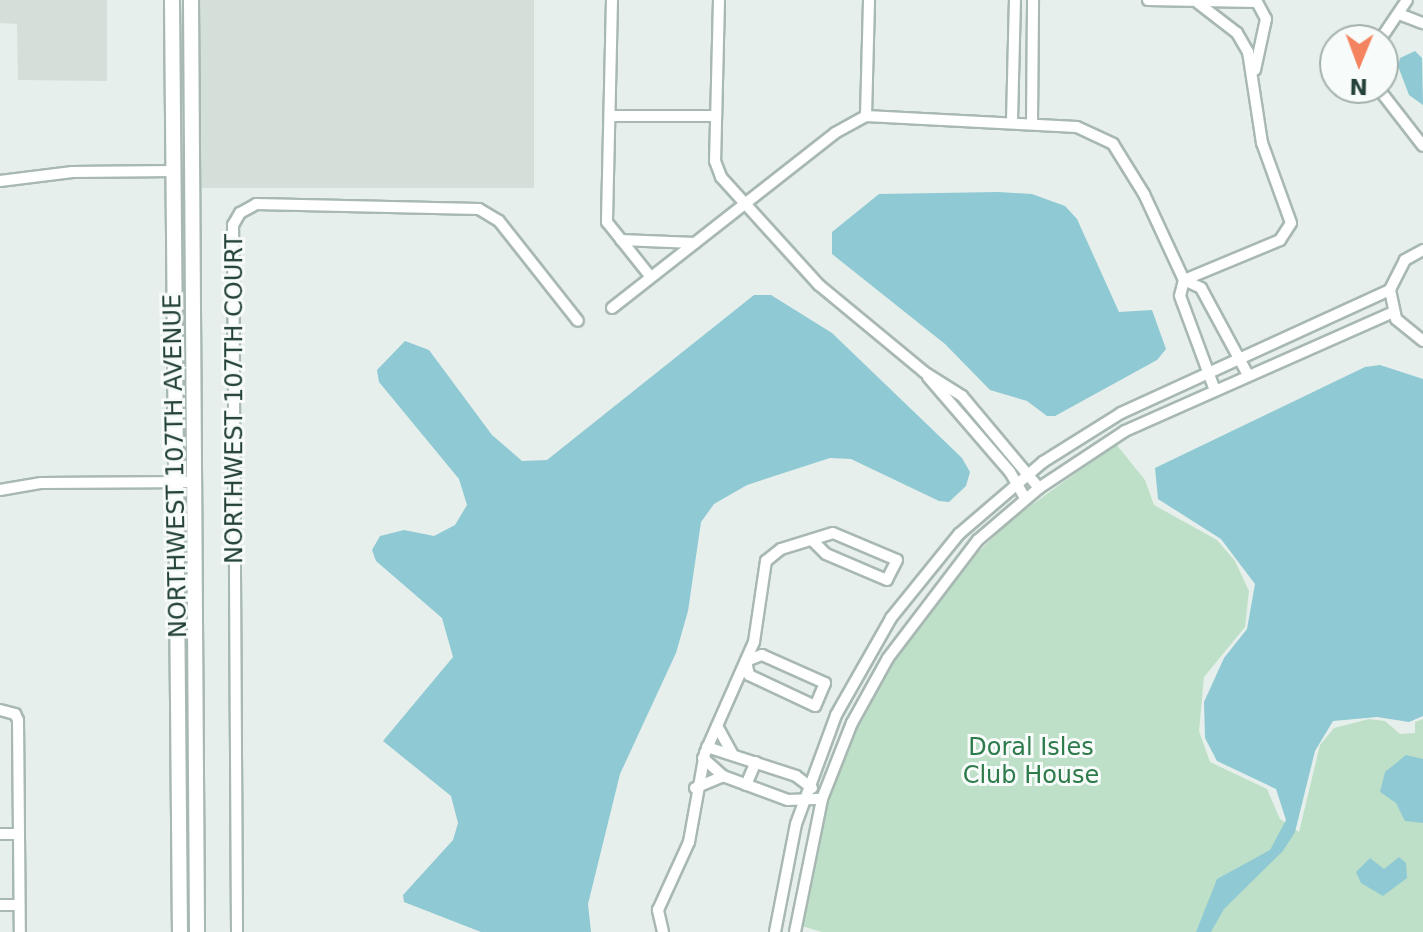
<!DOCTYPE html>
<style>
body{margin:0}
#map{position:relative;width:1423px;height:932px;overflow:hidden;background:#e6efeb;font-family:"DejaVu Sans",sans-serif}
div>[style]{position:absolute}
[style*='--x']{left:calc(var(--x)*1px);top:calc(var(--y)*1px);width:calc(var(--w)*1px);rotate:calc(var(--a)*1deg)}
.built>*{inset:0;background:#d4dfda;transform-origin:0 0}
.green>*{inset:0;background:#bfe0c8}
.water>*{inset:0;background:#8ec9d4}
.roads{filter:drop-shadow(2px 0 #a8b8b2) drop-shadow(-2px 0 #a8b8b2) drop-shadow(0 2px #a8b8b2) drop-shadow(0 -2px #a8b8b2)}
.street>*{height:10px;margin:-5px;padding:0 5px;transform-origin:5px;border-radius:5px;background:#fff}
.secondary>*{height:14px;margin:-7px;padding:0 7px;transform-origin:7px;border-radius:7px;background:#fff}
span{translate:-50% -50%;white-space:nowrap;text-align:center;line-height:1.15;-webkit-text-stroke:6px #f7fbf9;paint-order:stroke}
.street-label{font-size:24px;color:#24423a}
.park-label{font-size:24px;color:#2d7a4b}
.north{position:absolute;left:1319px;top:24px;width:80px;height:80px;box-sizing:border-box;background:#f7fbf9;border:2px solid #a3b1ad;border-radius:50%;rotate:181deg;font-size:22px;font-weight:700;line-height:32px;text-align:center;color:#24423a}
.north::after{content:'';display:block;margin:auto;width:28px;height:36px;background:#f4845f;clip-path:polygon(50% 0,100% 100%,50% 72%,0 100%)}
</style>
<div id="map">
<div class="built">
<div style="clip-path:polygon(0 0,107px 0,107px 81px,18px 80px,17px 24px,0 23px)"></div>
<div style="left:200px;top:0;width:334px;height:188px"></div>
</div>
<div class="green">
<div style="clip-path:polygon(1116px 444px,1145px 480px,1154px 505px,1217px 540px,1235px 561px,1249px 591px,1245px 627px,1204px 677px,1199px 731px,1210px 762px,1267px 789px,1280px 819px,1299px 832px,1320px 745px,1334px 728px,1369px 719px,1385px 721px,1400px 734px,1415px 733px,1415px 722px,1423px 719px,1423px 932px,822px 932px,802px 926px,822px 819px,849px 744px,905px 642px,967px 563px,1011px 520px)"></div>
</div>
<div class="water">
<div style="clip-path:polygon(1415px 51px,1422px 58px,1423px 105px,1409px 95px,1398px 66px,1400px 58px)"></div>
<div style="clip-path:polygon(998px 192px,1032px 194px,1065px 206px,1077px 219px,1119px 312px,1152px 310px,1166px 349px,1157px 360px,1055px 416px,1047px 416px,1027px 401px,990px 390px,945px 344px,832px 254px,832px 232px,879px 194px)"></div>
<div style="clip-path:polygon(754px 295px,771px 295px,832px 333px,962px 458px,970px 472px,966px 486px,949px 502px,939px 501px,851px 459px,830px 458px,747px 485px,714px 504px,701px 522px,688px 611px,676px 653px,620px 774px,588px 904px,591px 932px,481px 932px,404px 902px,403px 895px,453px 840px,458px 823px,451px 796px,383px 741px,453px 657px,442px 618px,376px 561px,372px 550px,380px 536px,404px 530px,434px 536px,455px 525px,467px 505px,459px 479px,379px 382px,377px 370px,405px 341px,429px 350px,492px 435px,522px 461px,547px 460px)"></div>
<div style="clip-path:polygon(1380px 365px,1423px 379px,1423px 716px,1409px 722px,1377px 717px,1333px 721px,1315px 751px,1295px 832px,1283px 851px,1224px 909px,1211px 932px,1196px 932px,1217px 879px,1270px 850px,1286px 820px,1276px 789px,1217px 761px,1205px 738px,1204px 702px,1224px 658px,1247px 629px,1255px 584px,1221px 539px,1158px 499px,1155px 468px,1365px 367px)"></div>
<div style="clip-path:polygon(1406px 755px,1423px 759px,1423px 823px,1405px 821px,1396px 803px,1380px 792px,1385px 772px)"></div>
<div style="clip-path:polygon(1399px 857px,1406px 863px,1407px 878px,1383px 896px,1361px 883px,1356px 872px,1370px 858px,1384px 869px)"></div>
</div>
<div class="roads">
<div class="street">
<div style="--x:612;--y:0;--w:222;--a:91.3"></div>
<div style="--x:607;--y:222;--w:69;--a:51.5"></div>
<div style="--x:719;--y:0;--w:161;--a:91.4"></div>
<div style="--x:715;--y:161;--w:17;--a:69"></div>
<div style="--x:721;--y:177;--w:146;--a:47.8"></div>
<div style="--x:819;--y:285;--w:136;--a:39.6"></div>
<div style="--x:924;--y:372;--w:45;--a:32.3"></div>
<div style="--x:962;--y:396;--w:120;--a:50.1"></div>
<div style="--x:1148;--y:0;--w:109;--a:1.1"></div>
<div style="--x:1257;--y:2;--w:19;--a:62"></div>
<div style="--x:1266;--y:19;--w:52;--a:102.2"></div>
<div style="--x:1399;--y:14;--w:26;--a:21"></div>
<div style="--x:1380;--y:40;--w:48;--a:-56"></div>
<div style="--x:1378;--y:88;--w:73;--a:52.2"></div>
<div style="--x:610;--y:116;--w:105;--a:0"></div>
<div style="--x:866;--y:116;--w:116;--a:-88.5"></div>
<div style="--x:1012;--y:121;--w:121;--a:-88.6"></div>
<div style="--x:1032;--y:122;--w:122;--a:-89.5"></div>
<div style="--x:0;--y:181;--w:73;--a:-7.1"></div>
<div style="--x:72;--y:172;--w:102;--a:-0.6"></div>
<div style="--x:621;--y:240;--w:74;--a:2.3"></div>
<div style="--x:1423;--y:250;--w:21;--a:151"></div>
<div style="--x:1405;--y:260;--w:34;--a:117"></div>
<div style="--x:1390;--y:290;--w:30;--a:78"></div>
<div style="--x:1396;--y:319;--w:35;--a:39"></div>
<div style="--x:1184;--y:280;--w:104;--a:-22.6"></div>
<div style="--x:1280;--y:240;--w:20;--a:-57"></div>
<div style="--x:1291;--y:223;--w:85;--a:-109.9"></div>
<div style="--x:1262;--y:143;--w:92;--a:-98.7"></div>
<div style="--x:1248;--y:52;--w:22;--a:-120"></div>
<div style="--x:1237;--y:33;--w:49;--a:-142.4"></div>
<div style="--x:1184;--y:280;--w:19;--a:25"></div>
<div style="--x:1201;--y:288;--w:97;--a:61.6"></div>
<div style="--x:612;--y:308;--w:283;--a:-38.1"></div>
<div style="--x:835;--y:133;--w:35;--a:-29"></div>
<div style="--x:866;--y:116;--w:211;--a:3"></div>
<div style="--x:1077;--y:127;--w:40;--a:25"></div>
<div style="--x:1113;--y:144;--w:59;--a:58.2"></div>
<div style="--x:1144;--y:194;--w:95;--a:65.1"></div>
<div style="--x:1184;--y:280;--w:16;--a:104"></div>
<div style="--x:1180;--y:296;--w:98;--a:69.7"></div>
<div style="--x:928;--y:377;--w:125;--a:49.2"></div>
<div style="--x:1010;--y:472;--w:30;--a:60"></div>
<div style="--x:0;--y:490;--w:42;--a:-9.7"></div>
<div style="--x:41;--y:483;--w:153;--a:-0.4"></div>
<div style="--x:762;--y:655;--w:69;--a:24"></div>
<div style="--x:825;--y:683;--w:25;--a:113"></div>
<div style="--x:815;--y:706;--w:73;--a:-154.8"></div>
<div style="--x:749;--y:675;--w:14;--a:-102"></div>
<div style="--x:746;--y:661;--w:17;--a:-21"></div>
<div style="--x:0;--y:710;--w:16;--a:15"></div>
<div style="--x:15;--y:714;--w:7;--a:63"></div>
<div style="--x:18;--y:720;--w:212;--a:89.5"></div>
<div style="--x:717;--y:726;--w:31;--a:61"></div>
<div style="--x:707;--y:747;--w:94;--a:18"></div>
<div style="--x:796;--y:776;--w:20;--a:37"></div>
<div style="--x:703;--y:758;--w:27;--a:42"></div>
<div style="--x:723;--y:776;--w:69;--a:20.3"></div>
<div style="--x:788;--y:800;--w:34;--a:-2"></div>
<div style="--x:746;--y:785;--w:25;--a:-67"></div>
<div style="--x:695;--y:788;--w:30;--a:-23"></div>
<div style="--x:0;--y:834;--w:19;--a:0"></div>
<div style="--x:0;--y:905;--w:19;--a:0"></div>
<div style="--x:237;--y:932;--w:707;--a:-90.32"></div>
<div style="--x:233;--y:225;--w:14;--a:-60"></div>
<div style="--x:240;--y:213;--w:18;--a:-29"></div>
<div style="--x:256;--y:204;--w:223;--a:1.3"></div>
<div style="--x:479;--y:209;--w:23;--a:31"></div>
<div style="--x:499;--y:221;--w:127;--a:51.7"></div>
<div style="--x:663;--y:932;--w:23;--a:-103"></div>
<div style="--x:658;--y:910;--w:75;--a:-65.5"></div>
<div style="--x:689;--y:842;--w:90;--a:-79.8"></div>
<div style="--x:705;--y:753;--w:121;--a:-66.2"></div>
<div style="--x:754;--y:642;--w:82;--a:-81.6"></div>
<div style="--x:766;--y:561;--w:19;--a:-39"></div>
<div style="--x:781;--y:549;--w:54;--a:-17.1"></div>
<div style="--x:833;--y:533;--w:69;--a:22.9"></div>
<div style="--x:897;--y:560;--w:22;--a:117"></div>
<div style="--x:887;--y:580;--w:66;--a:-156.9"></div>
<div style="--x:826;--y:554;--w:20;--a:-135"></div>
<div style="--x:775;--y:932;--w:110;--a:-79"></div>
<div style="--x:796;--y:824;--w:116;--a:-69.8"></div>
<div style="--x:836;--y:715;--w:112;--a:-60.4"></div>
<div style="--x:891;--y:618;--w:108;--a:-51"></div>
<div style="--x:959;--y:534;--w:111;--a:-40.6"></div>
<div style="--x:1043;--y:462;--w:92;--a:-32.1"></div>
<div style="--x:1121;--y:413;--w:296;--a:-24.6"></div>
<div style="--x:795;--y:932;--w:136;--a:-78.5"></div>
<div style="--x:822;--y:799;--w:82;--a:-68.5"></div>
<div style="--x:852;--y:723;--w:74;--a:-61"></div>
<div style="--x:888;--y:658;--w:148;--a:-52.7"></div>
<div style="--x:978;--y:540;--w:80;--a:-40.4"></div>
<div style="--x:1039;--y:488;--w:103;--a:-33.5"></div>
<div style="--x:1125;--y:431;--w:293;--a:-23.9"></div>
</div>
<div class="secondary">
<div style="--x:172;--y:0;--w:932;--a:89.51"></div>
<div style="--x:191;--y:0;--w:932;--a:89.63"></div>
</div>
</div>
<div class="street-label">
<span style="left:235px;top:399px;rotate:-90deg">NORTHWEST 107TH COURT</span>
<span style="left:176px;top:466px;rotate:-91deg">NORTHWEST 107TH AVENUE</span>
</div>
<div class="park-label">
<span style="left:1031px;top:762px">Doral Isles<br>Club House</span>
</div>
<div class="north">N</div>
</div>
